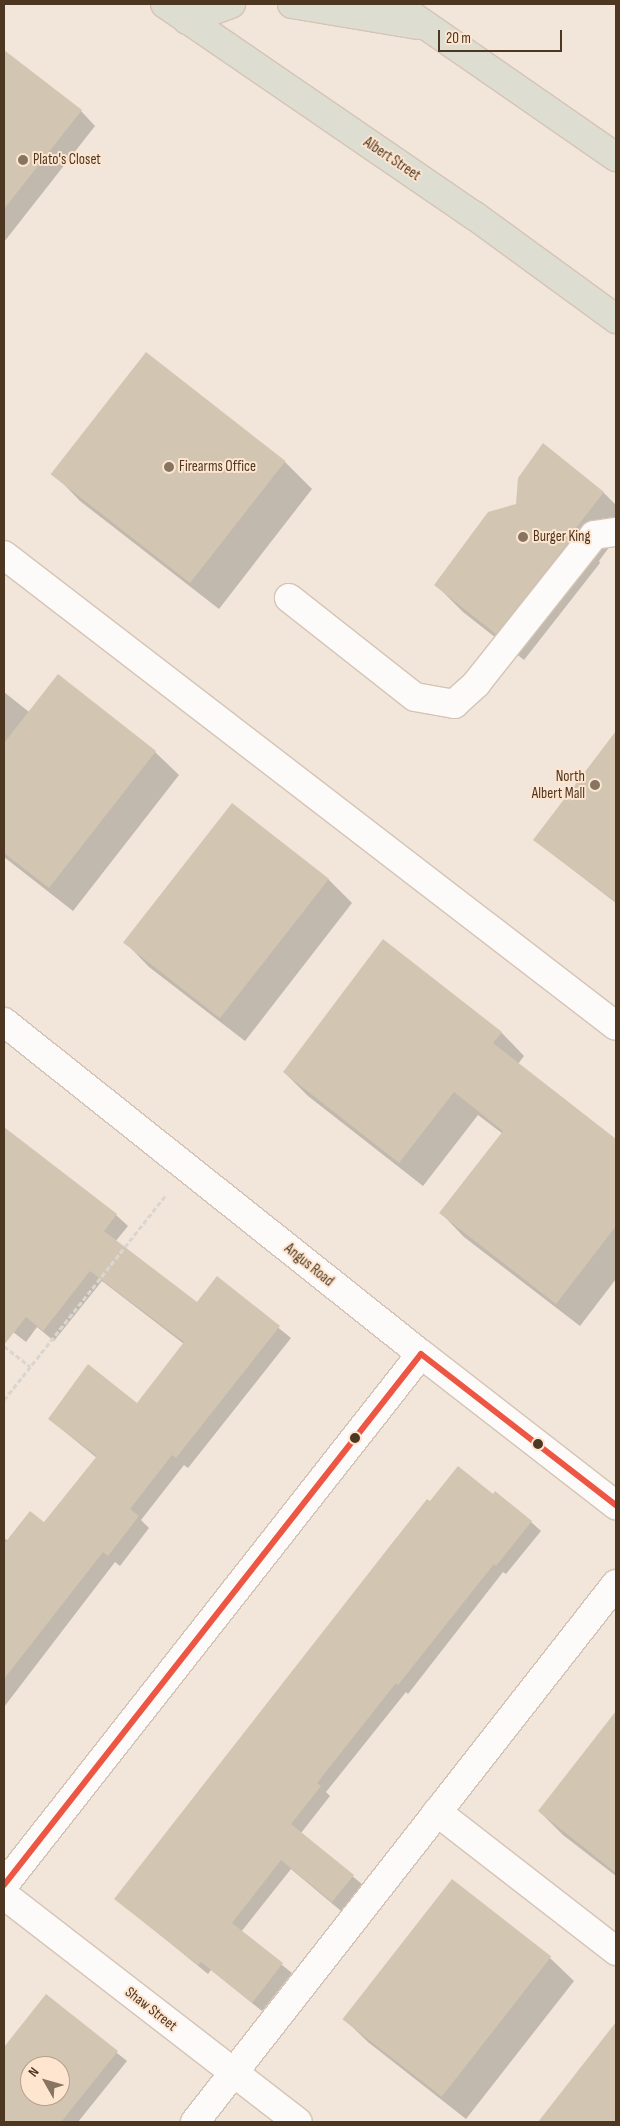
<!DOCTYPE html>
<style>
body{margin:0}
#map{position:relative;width:620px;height:2126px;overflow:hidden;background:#f2e6da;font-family:"Sofia Sans Condensed",sans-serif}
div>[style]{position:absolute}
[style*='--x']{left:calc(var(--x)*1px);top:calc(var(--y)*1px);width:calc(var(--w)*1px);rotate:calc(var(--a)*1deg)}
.shadow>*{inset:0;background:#0003}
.building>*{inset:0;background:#d2c6b3;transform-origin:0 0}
.path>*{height:3px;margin-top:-1.5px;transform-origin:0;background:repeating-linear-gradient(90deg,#d9d5d1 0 5px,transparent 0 7.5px)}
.roads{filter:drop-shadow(1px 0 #d5c4b5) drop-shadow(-1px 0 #d5c4b5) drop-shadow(0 1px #d5c4b5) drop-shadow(0 -1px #d5c4b5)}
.minor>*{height:28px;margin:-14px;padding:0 14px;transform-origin:14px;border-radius:14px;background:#fdfbf9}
.major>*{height:28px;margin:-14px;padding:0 14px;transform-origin:14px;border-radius:14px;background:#ddded1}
.bus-1>*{height:6px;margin:-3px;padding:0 3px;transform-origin:3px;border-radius:3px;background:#ec5643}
.dots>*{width:14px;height:14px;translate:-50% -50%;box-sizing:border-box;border:2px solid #fde5d0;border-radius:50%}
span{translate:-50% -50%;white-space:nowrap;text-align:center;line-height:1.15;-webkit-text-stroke:4px #fde5d0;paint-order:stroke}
.street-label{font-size:15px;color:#4e3720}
.poi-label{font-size:15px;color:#4e3720}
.left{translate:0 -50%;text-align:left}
.right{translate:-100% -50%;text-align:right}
.frame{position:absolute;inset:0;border:5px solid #4e3720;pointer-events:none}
.north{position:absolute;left:20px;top:2056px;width:50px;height:50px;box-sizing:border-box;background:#fde5d0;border:1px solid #b79f8a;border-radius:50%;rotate:308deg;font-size:14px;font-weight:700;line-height:20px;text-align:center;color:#4e3720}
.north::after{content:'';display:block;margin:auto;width:18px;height:22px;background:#877461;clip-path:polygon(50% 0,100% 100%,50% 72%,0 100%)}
.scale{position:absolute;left:438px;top:30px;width:124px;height:22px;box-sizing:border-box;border:2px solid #4e3720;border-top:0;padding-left:6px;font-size:15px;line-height:18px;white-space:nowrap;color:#4e3720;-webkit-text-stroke:4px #fde5d0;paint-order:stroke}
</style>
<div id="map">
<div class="shadow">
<div style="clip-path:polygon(4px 51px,81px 111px,95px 126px,4px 242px)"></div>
<div style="clip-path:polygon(285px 462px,312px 489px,219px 609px,80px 501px,53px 473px)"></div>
<div style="clip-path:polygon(603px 492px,616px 505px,616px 538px,599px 561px,600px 563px,524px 660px,463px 612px,436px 585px,517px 505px)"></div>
<div style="clip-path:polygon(4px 692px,29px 712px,155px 752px,179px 775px,73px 911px,4px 857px)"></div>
<div style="clip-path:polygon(616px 733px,616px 903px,534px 840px)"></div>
<div style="clip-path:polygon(233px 805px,328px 879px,352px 903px,245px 1041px,149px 967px,126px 943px)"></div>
<div style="clip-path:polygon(501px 1032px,524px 1056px,518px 1064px,616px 1141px,616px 1279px,580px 1326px,464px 1237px,441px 1213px,503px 1134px,478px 1115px,423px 1186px,308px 1096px,284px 1072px)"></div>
<div style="clip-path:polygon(7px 1131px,116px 1215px,128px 1226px,115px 1242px,197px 1304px,217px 1278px,291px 1338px,188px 1468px,184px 1465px,141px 1520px,149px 1528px,120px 1566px,115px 1562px,4px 1707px,4px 1538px,8px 1541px,44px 1524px,97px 1458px,49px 1419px,88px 1366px,137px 1405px,184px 1344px,102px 1281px,54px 1341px,37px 1327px,26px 1342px,4px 1325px,4px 1136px)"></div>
<div style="clip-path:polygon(493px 1496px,531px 1522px,541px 1531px,506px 1574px,503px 1572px,408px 1694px,406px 1692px,326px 1792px,330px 1796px,301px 1833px,363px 1885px,341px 1911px,291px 1869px,241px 1932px,292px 1973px,262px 2011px,211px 1970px,208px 1974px,116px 1899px,430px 1503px)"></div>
<div style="clip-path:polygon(616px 1713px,616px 1876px,563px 1835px,539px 1811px)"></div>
<div style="clip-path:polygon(550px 1958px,574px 1981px,466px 2119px,368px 2042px,344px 2019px)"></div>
<div style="clip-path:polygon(evenodd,46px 1996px,127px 2061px,78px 2122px,4px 2122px,4px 2050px,46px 1996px,30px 2066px,60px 2066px,60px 2096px,30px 2096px,30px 2066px)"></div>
<div style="clip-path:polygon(616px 2024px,616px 2122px,539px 2122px)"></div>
</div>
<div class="building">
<div style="clip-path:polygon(4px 50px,82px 110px,4px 209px)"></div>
<div style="left:146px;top:352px;width:177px;height:155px;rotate:38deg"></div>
<div style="clip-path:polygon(543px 443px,604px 492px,572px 533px,574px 535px,496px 634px,434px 585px,488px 512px,516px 504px,518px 478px)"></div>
<div style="clip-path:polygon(58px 674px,156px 751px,49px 888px,4px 853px,4px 743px)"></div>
<div style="clip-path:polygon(616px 731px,616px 902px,533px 840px)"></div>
<div style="left:232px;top:803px;width:123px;height:177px;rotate:38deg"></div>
<div style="clip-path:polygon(383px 939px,502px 1032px,493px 1043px,616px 1139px,616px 1226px,556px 1304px,439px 1213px,503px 1131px,454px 1092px,399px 1163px,283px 1072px)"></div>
<div style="clip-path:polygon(4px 1127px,117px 1214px,104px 1231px,197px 1302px,217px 1276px,280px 1326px,176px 1458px,172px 1455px,130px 1509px,139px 1516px,108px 1556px,103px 1552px,4px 1679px,4px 1544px,30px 1511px,44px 1522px,97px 1456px,48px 1419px,88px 1364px,137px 1403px,184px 1342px,90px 1271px,43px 1331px,26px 1317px,4px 1345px)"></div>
<div style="clip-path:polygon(458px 1466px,493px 1494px,495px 1491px,532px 1521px,496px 1566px,494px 1564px,398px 1685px,396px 1683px,317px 1783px,321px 1786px,291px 1824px,354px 1875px,332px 1902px,281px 1860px,232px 1923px,283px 1963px,252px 2003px,201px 1962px,198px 1965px,114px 1899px,393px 1542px,427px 1499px,430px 1501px)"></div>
<div style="clip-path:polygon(616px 1711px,616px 1873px,538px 1811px)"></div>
<div style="left:452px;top:1879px;width:126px;height:178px;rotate:38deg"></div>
<div style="clip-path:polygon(evenodd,46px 1994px,118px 2051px,61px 2122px,4px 2122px,4px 2047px,46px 1994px,30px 2066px,60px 2066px,60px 2096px,30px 2096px,30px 2066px)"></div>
<div style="clip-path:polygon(616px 2022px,616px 2122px,538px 2122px)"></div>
</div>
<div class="path">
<div style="--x:4;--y:1346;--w:33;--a:38"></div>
<div style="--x:4;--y:1400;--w:261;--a:-51.7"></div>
</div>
<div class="roads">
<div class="minor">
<div style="--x:4;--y:555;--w:772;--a:37.58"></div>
<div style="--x:289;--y:598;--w:160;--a:38.2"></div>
<div style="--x:415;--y:697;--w:40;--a:10"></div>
<div style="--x:454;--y:704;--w:30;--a:-42"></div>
<div style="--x:476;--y:684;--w:190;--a:-51.6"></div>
<div style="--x:594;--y:535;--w:22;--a:-8"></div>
<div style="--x:4;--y:1022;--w:533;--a:38.53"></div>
<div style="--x:421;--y:1354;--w:247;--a:37.8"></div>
<div style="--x:437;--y:1812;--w:227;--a:37.8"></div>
<div style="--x:4;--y:1885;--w:675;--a:-51.86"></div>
<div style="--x:4;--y:1895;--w:371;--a:37.7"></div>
<div style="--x:195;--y:2122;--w:683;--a:-51.96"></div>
</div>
<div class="major">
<div style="--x:165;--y:4;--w:376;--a:34.4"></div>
<div style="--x:475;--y:216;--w:175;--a:36.1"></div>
<div style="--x:292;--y:4;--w:129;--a:9.4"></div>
<div style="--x:395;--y:4;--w:269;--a:34.7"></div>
<div style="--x:187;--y:20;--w:47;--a:-20"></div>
</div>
</div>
<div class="bus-1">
<div style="--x:421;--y:1354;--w:247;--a:37.8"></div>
<div style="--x:4;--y:1885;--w:675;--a:-51.86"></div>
</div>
<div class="dots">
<div style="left:23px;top:160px;background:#877461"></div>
<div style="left:169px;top:467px;background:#877461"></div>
<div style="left:523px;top:537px;background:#877461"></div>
<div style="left:595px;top:785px;background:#877461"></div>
<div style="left:355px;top:1438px;background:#4e3720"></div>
<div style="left:538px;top:1444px;background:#4e3720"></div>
</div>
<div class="street-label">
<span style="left:392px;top:159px;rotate:34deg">Albert Street</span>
<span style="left:309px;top:1265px;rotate:39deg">Angus Road</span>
<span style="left:151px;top:2009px;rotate:38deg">Shaw Street</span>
</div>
<div class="poi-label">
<span class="left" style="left:33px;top:160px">Plato's Closet</span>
<span class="left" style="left:179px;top:467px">Firearms Office</span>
<span class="left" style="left:533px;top:537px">Burger King</span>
<span class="right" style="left:585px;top:785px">North<br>Albert Mall</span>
</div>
<div class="frame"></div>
<div class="north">N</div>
<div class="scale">20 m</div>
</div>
